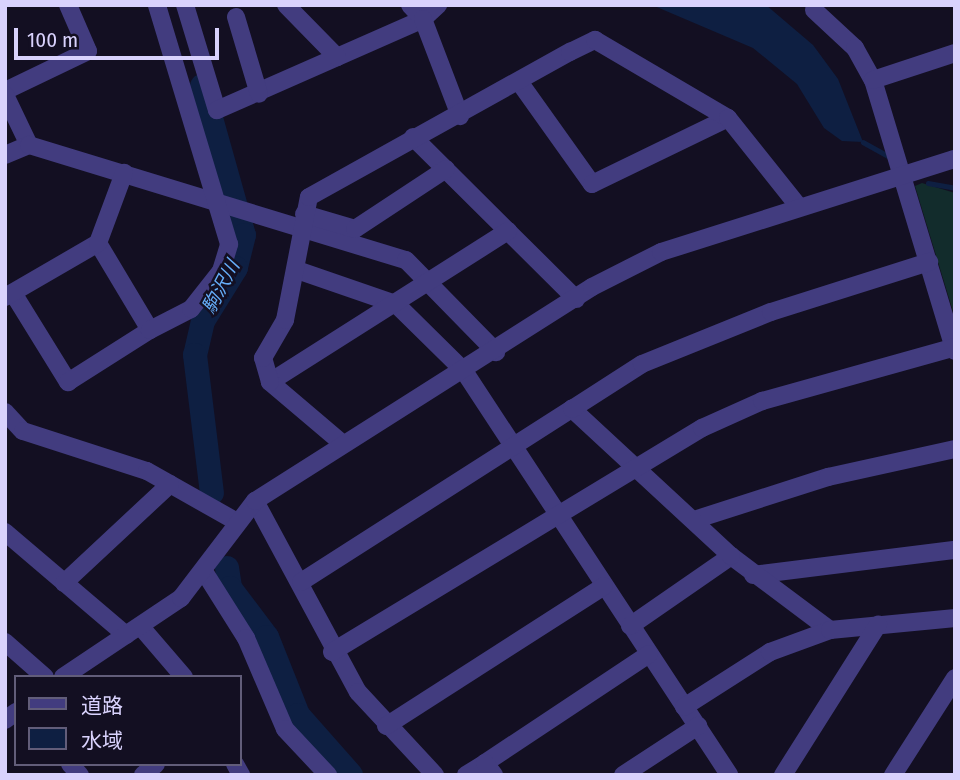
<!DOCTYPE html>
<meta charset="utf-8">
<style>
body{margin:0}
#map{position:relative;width:960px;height:780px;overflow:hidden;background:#130f22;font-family:"Fira Sans Condensed","Noto Sans JP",sans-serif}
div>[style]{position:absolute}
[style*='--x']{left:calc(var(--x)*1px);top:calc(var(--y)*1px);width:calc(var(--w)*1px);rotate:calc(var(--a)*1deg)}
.green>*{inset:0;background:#122c2c}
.water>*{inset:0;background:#0e1f42}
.stream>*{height:4.5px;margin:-2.25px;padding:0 2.25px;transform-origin:2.25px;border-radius:2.25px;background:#0e1f42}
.river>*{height:24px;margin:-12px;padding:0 12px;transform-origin:12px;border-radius:12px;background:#0e1f42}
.minor>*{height:18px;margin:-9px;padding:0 9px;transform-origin:9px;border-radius:9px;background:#423c7f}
span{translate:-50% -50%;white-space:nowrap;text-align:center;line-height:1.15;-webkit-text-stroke:5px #130f22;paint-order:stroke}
.water-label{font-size:19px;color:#65adf8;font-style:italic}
.frame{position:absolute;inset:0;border:7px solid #d9d2fd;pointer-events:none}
.legend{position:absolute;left:14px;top:675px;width:228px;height:91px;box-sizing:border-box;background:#130f22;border:2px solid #625d7a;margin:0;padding:9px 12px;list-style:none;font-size:21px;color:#d9d2fd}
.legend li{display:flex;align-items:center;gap:14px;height:35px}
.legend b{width:35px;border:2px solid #625d7a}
.scale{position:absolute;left:14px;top:28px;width:205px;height:32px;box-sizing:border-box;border:4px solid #d9d2fd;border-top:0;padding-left:9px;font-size:21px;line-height:24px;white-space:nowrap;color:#d9d2fd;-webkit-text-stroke:5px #130f22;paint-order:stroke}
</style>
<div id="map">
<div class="green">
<div style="clip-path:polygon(922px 183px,955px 193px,955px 318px,915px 186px)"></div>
</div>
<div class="water">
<div style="clip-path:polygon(652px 5px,766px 5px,813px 45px,838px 79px,863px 142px,842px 141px,824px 128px,797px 84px,753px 48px)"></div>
</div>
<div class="stream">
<div style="--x:863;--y:142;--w:33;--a:29"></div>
<div style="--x:928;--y:183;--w:27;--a:10"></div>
</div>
<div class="river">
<div style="--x:202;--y:86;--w:155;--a:74.3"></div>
<div style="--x:244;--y:235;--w:34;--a:104"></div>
<div style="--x:236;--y:268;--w:62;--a:121.9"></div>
<div style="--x:203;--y:321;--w:35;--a:103"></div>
<div style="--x:195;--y:355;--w:139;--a:83"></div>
<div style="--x:227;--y:568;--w:20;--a:81"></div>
<div style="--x:230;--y:588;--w:61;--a:52.9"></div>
<div style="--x:267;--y:637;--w:84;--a:68.3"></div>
<div style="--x:298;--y:715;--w:80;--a:48.5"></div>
</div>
<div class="minor">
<div style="--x:185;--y:5;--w:110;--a:73.1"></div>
<div style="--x:217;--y:110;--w:225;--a:-23.8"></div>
<div style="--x:423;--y:19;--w:21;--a:-43"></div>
<div style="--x:286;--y:5;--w:73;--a:45.6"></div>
<div style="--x:410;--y:5;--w:19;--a:47"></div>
<div style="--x:423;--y:19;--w:104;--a:69.1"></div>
<div style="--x:814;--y:10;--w:56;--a:42.8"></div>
<div style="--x:855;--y:48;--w:37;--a:61"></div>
<div style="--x:873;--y:80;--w:283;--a:73.2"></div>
<div style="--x:236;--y:17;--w:80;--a:73.4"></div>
<div style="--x:873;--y:80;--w:86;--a:-18.2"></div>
<div style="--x:520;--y:83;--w:124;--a:54.5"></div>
<div style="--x:592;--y:184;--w:151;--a:-25.9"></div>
<div style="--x:5;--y:91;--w:92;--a:-25.7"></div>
<div style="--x:88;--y:51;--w:50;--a:-113.5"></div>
<div style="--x:5;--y:95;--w:55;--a:64.4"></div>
<div style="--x:413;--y:137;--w:230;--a:44.8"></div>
<div style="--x:5;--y:155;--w:26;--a:-23"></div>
<div style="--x:29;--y:145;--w:394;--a:17"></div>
<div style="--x:406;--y:260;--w:129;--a:45.6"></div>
<div style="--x:304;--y:214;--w:53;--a:16.4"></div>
<div style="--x:355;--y:229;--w:109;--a:-33.4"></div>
<div style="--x:297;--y:270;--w:105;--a:19"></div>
<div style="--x:396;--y:304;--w:95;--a:44.6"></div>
<div style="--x:464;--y:371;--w:483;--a:56.7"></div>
<div style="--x:13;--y:293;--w:105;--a:58.3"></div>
<div style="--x:68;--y:382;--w:97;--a:-32.4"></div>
<div style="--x:150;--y:330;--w:101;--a:-120.9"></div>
<div style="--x:5;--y:297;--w:108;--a:-30.1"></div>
<div style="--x:98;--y:243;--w:75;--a:-69.6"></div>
<div style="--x:150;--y:330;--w:46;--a:-27.1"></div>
<div style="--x:191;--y:309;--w:48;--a:-51.7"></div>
<div style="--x:221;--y:271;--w:28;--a:-73"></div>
<div style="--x:229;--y:244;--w:250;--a:-106.8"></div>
<div style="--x:270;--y:382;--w:282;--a:-32.4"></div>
<div style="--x:5;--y:412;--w:26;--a:47"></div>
<div style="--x:23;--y:431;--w:130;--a:17.9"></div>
<div style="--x:147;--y:471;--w:103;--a:29.5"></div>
<div style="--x:343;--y:444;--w:96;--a:-139.7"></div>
<div style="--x:270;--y:382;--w:25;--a:-106"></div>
<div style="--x:263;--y:358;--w:44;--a:-59.9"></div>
<div style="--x:285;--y:320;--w:125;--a:-79"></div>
<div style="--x:309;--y:197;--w:299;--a:-29.1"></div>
<div style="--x:570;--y:52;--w:28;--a:-26"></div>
<div style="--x:595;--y:40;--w:154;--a:30.4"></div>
<div style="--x:728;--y:118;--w:114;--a:51.4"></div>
<div style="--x:255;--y:501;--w:217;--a:61.7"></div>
<div style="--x:358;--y:692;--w:113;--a:47.1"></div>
<div style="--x:694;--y:520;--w:141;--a:-17.8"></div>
<div style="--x:828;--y:477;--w:130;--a:-12.4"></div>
<div style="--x:5;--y:532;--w:159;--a:40.4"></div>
<div style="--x:205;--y:573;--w:77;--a:57.8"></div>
<div style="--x:246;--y:638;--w:99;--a:66.8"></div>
<div style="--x:285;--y:729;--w:63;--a:46.9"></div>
<div style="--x:753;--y:575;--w:204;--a:-7.1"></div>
<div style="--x:301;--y:582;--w:322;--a:-32.6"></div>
<div style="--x:64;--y:583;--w:145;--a:-43"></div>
<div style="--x:630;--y:626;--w:123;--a:-34.7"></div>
<div style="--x:141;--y:627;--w:66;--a:49.3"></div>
<div style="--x:830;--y:630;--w:124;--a:-143.2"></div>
<div style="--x:731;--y:556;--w:217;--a:-137.2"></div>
<div style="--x:572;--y:409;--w:83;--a:-32.7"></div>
<div style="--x:642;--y:364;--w:139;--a:-22"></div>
<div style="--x:771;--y:312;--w:166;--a:-17.6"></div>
<div style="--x:5;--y:642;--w:53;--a:41.2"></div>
<div style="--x:332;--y:652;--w:433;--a:-31.2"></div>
<div style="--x:702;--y:428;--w:66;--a:-24.2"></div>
<div style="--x:762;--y:401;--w:200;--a:-15.6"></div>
<div style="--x:63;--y:677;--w:142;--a:-33.8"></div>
<div style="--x:181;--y:598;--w:122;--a:-52.7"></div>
<div style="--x:255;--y:501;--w:399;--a:-32.4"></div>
<div style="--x:592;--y:287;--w:77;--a:-26.9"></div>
<div style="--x:661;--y:252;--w:308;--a:-17.6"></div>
<div style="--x:684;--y:707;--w:102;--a:-32.6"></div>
<div style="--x:770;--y:652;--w:64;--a:-20.1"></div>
<div style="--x:830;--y:630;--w:126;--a:-5.5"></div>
<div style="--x:5;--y:720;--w:14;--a:-36"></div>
<div style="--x:386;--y:726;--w:259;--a:-32.7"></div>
<div style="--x:485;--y:763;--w:197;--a:-33.6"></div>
<div style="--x:70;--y:764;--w:15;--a:48"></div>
<div style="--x:235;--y:764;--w:13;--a:61"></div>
<div style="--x:143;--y:775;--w:17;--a:-40"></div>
<div style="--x:466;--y:775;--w:22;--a:-32"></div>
<div style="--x:485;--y:763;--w:15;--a:53"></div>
<div style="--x:623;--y:775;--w:90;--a:-33.2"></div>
<div style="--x:783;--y:775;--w:178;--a:-57.7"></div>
<div style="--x:893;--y:775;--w:115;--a:-57.4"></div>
</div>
<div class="water-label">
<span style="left:221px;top:287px;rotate:-62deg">駒沢川</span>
</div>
<div class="frame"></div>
<ul class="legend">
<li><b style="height:9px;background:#423c7f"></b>道路</li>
<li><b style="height:19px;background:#0e1f42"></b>水域</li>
</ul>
<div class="scale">100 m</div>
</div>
